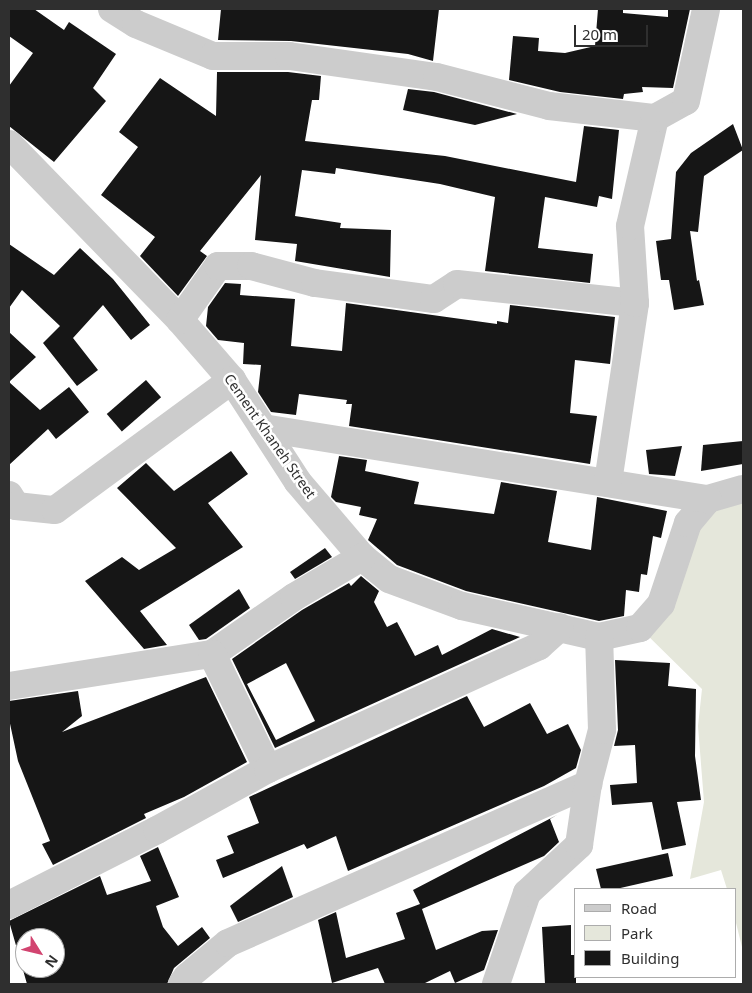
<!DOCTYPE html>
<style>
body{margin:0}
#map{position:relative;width:752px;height:993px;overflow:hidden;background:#fff;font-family:"Noto Sans",sans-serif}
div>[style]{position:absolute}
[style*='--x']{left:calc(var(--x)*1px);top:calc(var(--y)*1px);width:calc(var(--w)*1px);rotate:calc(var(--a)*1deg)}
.green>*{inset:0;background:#e5e7db}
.building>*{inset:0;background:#161616;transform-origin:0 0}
.minor>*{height:28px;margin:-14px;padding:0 14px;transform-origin:14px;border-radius:14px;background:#ccc}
span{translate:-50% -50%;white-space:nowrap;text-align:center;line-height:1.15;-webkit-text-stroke:5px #fff;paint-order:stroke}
.street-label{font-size:14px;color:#2f2f2f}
.frame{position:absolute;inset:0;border:10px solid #2f2f2f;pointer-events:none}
.legend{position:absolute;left:574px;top:888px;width:162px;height:90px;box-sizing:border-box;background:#fff;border:1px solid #acacac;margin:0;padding:6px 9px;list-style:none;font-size:15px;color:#2f2f2f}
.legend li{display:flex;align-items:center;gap:10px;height:25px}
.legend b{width:25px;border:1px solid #acacac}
.north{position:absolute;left:15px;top:928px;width:50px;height:50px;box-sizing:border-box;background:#fff;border:1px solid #acacac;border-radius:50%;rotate:126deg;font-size:14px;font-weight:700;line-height:20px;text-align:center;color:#2f2f2f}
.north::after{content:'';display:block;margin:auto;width:18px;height:22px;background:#d24470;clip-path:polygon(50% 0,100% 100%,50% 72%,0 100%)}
.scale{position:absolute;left:574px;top:25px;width:74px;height:22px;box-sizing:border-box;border:2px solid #2f2f2f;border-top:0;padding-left:6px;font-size:15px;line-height:18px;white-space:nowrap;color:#2f2f2f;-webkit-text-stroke:4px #fff;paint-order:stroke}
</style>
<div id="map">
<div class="green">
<div style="clip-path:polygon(743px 489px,743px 951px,736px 923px,736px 889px,727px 889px,721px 870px,690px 879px,704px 802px,698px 726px,702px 689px,640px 628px,688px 523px)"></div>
</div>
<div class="building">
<div style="clip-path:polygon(9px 9px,34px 9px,64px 30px,69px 22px,116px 54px,93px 88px,106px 101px,54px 162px,9px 126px,9px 86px,33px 53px,9px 36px)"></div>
<div style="clip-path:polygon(221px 9px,439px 9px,433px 61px,408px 54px,291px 41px,218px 40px)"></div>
<div style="clip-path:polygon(598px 9px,623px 9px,623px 13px,668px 17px,668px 9px,690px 9px,673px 88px,642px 87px,643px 92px,624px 94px,623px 99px,560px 92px,509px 80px,513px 36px,539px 38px,538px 51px,565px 53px,595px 46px)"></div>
<div style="clip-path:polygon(217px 72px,288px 72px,321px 76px,319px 100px,312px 100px,305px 141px,445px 156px,576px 182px,584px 126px,619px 130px,612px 199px,599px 196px,597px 207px,545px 197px,538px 248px,593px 254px,590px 283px,485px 271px,495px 197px,440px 184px,336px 168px,335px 174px,302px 170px,295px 216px,341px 223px,340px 228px,391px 230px,390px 277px,295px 261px,297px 244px,255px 240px,261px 175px,200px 251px,207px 256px,178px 296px,140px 256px,155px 237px,101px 195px,138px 147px,119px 132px,160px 78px,216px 116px)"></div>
<div style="clip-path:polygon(408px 89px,434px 92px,517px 114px,475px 125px,403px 110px)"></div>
<div style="clip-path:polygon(733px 124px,743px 150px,704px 176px,698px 232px,690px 231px,697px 281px,699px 280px,704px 305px,674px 310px,669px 280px,661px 280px,656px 241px,671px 239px,676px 172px,691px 153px)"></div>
<div style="clip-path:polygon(9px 244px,54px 275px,80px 248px,113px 279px,150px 325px,131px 340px,103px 305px,73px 338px,98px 370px,77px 386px,43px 343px,60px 326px,22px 290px,9px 308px)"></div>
<div style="clip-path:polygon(225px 283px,241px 284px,240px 295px,295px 299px,291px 346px,342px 351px,346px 303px,497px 324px,497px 321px,508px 323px,510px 305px,615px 317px,610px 364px,575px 360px,570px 413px,597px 416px,590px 464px,349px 426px,352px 404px,346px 404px,347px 400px,299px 394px,296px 415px,271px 412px,258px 392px,261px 365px,243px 364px,244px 343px,218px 340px,206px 326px,208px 307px)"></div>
<div style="clip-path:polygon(9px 332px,36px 357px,9px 382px,40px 410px,69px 387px,89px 412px,56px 439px,48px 429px,9px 465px)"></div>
<div style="left:146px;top:380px;width:23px;height:52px;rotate:49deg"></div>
<div style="clip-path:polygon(743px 441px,743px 464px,701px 471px,703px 445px)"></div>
<div style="clip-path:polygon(682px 446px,675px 476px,649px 474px,646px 450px)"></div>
<div style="clip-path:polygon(231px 451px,248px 474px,208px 503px,243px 547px,140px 611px,167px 645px,144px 649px,85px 581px,122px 557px,139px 570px,176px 548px,117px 488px,146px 463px,174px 491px)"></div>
<div style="clip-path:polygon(339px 456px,367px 460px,365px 471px,419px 482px,414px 504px,494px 514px,501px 482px,557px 491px,548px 542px,591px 550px,597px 497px,667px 511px,661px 538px,653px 536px,647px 575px,641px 574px,639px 592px,626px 590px,624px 616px,599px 621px,466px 591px,397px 565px,368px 540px,377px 519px,359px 515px,361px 507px,336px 502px,331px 497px)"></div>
<div style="clip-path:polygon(325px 548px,332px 557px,295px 579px,290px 572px)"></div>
<div style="clip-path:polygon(evenodd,361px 576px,379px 591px,374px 602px,387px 627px,397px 622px,415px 656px,438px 645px,442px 655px,492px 629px,520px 637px,275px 748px,232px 659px,302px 610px,349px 583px,351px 586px,361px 576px,286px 663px,315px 721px,276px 740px,247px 684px,286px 663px)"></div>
<div style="clip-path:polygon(239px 589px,250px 608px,206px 639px,199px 640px,189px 625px)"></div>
<div style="clip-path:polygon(615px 660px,670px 663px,668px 686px,696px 689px,695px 756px,701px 800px,677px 802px,686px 845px,662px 850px,652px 802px,612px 805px,610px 785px,637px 783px,635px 745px,614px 746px,618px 730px)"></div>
<div style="clip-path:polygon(206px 677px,247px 762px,184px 797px,144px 814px,146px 818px,53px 865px,42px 844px,50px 841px,18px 761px,9px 719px,9px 701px,78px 691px,82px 716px,62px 732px)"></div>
<div style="clip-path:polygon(467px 696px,484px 727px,530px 703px,547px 734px,568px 724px,581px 750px,576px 768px,544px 786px,348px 871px,336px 836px,307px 849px,304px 844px,223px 878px,216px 860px,234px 853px,227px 836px,259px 823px,249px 797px)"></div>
<div style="clip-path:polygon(557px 815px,550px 819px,559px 842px,544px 856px,422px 909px,436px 950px,482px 931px,498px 930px,484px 970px,455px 983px,450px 971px,423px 984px,385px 984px,378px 968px,332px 983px,318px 920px,336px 912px,346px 958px,405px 939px,396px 913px,420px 904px,413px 890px)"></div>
<div style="clip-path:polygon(evenodd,158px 847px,179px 897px,156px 906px,163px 927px,178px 946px,202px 927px,210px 938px,174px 968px,167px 984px,27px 984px,9px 921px,100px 876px,107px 895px,151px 881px,140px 856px,158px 847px,25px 938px,55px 938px,55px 968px,25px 968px,25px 938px)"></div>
<div style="clip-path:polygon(668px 853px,673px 876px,616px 889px,601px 889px,596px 869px)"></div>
<div style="clip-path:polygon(282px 866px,293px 897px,238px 922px,230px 906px)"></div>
<div style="clip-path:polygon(571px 925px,571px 955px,576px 955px,576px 984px,545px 984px,542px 927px)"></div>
</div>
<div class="minor">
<div style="--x:112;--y:9;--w:28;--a:32"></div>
<div style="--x:136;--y:24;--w:83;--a:22.6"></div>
<div style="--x:213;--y:56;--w:76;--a:0"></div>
<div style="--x:289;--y:56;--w:149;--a:8.1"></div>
<div style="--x:437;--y:77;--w:116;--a:14.5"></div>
<div style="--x:549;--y:106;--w:107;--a:6.5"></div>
<div style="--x:9;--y:144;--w:245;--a:45.8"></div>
<div style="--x:180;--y:320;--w:79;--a:49.1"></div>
<div style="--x:232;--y:380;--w:121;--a:57.1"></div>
<div style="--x:298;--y:482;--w:99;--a:49.5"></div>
<div style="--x:362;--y:557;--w:35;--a:39"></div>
<div style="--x:389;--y:579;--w:78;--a:20.3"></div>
<div style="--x:462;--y:606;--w:140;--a:12.8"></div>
<div style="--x:599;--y:637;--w:42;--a:-12.4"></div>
<div style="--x:640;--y:628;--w:32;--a:-49"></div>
<div style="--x:661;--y:604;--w:85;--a:-71.6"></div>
<div style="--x:688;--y:523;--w:31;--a:-50"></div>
<div style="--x:708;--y:499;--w:36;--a:-16"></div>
<div style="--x:180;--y:320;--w:66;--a:-54.9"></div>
<div style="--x:218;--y:266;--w:33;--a:0"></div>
<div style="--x:251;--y:266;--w:66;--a:14.9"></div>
<div style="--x:315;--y:283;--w:120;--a:7.7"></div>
<div style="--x:434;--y:299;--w:27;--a:-33"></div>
<div style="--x:457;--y:284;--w:179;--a:6.1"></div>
<div style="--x:263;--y:428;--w:451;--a:9.1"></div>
<div style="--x:608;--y:482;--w:181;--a:-81.4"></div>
<div style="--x:635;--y:303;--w:77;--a:-93.7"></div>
<div style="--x:630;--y:226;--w:111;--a:-77"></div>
<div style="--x:655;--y:118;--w:35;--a:-29"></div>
<div style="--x:686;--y:101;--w:94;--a:-77.7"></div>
<div style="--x:9;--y:495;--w:13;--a:58"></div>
<div style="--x:16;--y:506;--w:39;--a:6"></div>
<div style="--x:55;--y:510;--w:220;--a:-36.3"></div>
<div style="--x:212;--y:654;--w:100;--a:-34.8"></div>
<div style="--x:294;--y:597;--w:79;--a:-30.5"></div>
<div style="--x:9;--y:686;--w:206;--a:-9"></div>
<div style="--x:212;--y:654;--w:128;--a:64"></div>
<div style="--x:9;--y:905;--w:166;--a:-26.9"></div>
<div style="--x:157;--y:830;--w:127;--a:-28.8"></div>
<div style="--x:268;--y:769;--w:298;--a:-24.4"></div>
<div style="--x:539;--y:646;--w:28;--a:-42"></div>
<div style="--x:182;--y:984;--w:9;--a:-54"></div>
<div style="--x:187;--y:977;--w:53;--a:-39.7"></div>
<div style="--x:228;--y:943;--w:394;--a:-23.8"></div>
<div style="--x:496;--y:984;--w:96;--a:-71.2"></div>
<div style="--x:527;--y:893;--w:71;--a:-42.7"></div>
<div style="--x:579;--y:845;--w:62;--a:-81.6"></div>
<div style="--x:588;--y:784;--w:56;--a:-75.5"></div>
<div style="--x:602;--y:730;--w:93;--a:-91.8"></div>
</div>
<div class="street-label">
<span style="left:270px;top:436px;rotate:55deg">Cement Khaneh Street</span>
</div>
<div class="frame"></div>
<ul class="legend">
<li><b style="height:6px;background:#ccc"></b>Road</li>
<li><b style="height:14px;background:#e5e7db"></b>Park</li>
<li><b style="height:14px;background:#161616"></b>Building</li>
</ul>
<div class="north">N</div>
<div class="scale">20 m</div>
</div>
